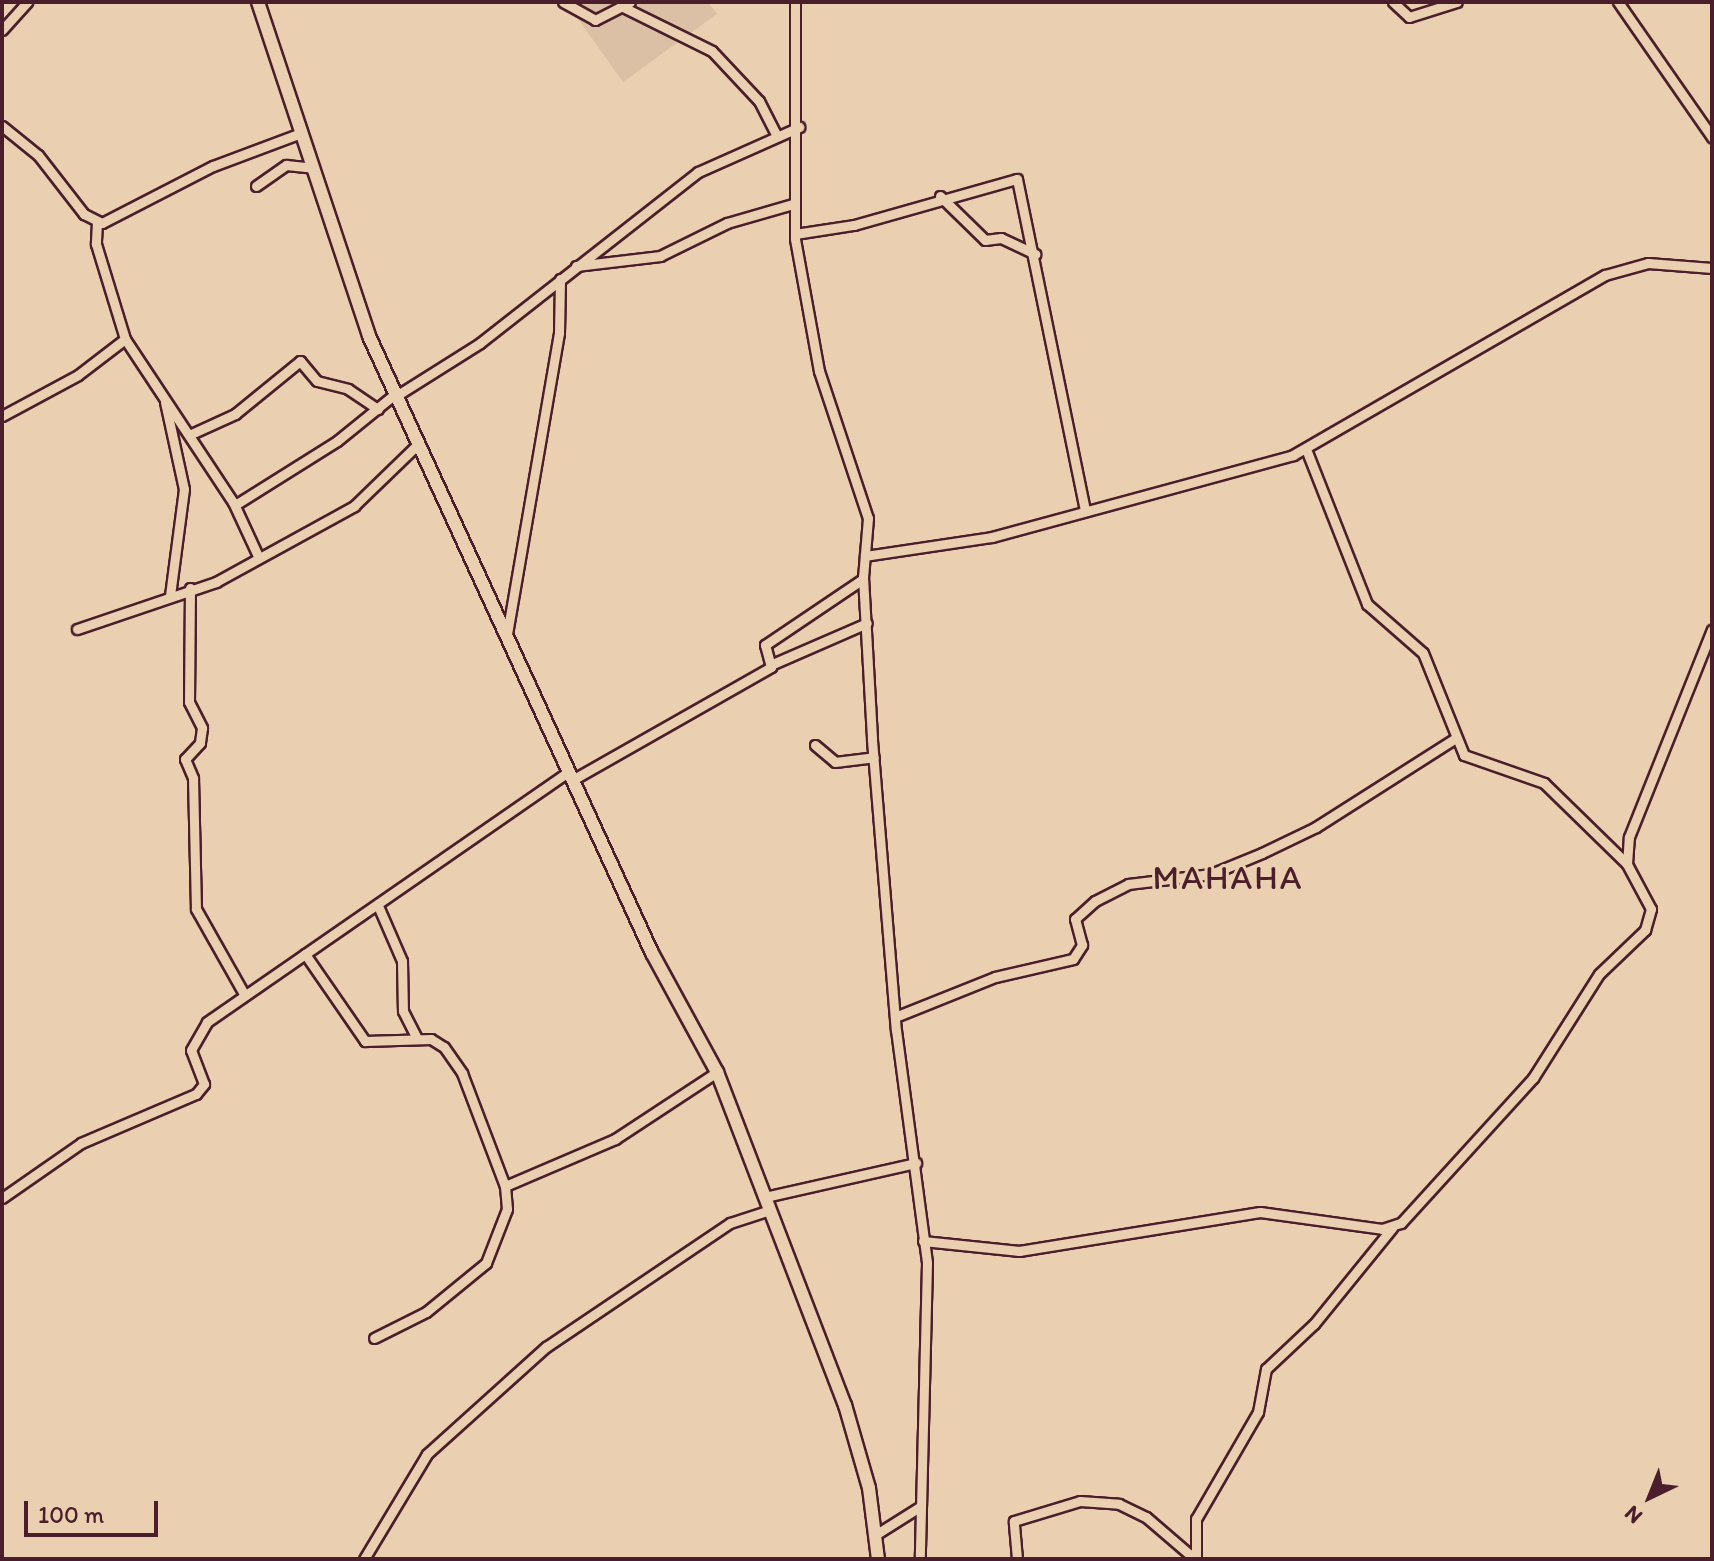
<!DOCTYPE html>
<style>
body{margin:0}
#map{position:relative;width:1714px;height:1561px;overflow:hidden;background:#eacfb1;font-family:Itim,sans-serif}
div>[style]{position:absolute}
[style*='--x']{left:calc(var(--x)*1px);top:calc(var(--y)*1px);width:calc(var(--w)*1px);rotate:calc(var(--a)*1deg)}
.built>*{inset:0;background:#dcc0a6}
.roads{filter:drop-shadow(2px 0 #4a1f2b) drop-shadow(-2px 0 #4a1f2b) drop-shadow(0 2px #4a1f2b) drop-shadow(0 -2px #4a1f2b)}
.minor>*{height:9px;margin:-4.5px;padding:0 4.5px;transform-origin:4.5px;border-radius:4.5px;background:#eacfb1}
.secondary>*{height:12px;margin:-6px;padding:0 6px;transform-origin:6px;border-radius:6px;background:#eacfb1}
span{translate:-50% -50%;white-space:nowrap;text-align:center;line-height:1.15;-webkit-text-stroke:6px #eacfb1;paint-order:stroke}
.quarter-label{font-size:34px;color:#4a1f2b;letter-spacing:2px}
.frame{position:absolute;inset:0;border:4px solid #4a1f2b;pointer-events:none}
.north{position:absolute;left:1610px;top:1457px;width:80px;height:80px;-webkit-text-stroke:6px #eacfb1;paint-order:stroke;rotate:223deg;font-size:22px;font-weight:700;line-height:32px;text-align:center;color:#4a1f2b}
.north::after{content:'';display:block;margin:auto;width:28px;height:36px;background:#4a1f2b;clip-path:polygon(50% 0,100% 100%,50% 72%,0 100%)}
.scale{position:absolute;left:24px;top:1501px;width:134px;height:36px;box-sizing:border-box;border:4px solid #4a1f2b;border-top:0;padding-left:10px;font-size:24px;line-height:28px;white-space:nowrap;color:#4a1f2b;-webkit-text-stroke:6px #eacfb1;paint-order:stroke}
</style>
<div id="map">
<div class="built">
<div style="clip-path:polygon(573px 2px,708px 2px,717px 14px,623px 82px,568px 5px)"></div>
</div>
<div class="roads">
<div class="minor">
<div style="--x:563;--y:2;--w:37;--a:29"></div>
<div style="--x:595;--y:20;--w:39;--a:-27"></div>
<div style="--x:795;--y:2;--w:237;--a:90"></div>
<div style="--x:795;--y:239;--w:134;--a:79.7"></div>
<div style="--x:819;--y:371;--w:155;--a:71.6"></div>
<div style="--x:868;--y:518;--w:59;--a:94.8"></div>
<div style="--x:863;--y:577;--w:163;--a:86.8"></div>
<div style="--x:872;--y:740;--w:291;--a:85.3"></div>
<div style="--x:896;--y:1030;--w:235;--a:82.4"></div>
<div style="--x:927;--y:1263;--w:296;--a:91.4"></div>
<div style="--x:1393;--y:2;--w:22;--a:43"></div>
<div style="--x:1409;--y:17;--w:50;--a:-17.4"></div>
<div style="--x:1618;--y:2;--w:165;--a:55.2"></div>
<div style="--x:623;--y:7;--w:99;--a:26.3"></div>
<div style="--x:712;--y:51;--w:69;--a:46.8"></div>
<div style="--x:759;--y:101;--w:36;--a:63"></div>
<div style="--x:2;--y:30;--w:38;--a:-48"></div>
<div style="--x:2;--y:126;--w:46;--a:38.9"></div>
<div style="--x:38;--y:155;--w:75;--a:52.1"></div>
<div style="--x:84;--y:214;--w:20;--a:27"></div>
<div style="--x:102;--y:223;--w:125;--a:-27.2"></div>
<div style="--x:213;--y:166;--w:94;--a:-20.6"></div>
<div style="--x:256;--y:186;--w:37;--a:-35"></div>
<div style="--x:286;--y:165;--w:27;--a:6"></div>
<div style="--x:940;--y:196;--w:63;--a:44.4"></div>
<div style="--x:985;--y:240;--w:16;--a:-7"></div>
<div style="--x:1001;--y:238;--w:38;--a:25"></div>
<div style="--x:97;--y:222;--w:22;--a:93"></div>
<div style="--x:96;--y:244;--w:99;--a:73"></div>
<div style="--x:125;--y:339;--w:196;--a:56.5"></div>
<div style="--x:233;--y:502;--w:60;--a:65.2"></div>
<div style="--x:795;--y:234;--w:60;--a:-8.7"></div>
<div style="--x:854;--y:225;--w:169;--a:-15.8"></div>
<div style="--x:1017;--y:179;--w:339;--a:78.4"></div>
<div style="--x:576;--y:266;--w:85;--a:-6.8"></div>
<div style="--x:660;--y:256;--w:75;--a:-26.2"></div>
<div style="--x:727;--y:223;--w:69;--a:-16.1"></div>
<div style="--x:396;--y:396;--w:99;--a:-32.2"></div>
<div style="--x:480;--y:343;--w:277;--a:-38.1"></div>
<div style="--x:698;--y:172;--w:111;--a:-24"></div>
<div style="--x:165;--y:402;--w:89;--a:77.7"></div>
<div style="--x:184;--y:489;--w:108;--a:97.5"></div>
<div style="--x:2;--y:416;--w:86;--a:-28.3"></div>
<div style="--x:78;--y:375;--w:59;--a:-37.5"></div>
<div style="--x:189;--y:435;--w:51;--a:-24.5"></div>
<div style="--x:235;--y:414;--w:84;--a:-39.2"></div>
<div style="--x:300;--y:361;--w:26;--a:50"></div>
<div style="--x:317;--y:381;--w:32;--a:14"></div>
<div style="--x:348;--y:389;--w:36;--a:34"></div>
<div style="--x:1306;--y:449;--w:167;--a:68.5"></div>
<div style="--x:1367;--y:604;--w:74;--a:41.2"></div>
<div style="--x:1423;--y:653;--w:110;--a:68.1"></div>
<div style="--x:1464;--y:755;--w:85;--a:19.3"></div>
<div style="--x:1544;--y:783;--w:116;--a:44.3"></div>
<div style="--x:235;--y:505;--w:120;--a:-32.1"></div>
<div style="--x:337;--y:441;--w:75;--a:-39"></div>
<div style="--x:865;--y:556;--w:128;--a:-8.5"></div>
<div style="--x:992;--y:537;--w:312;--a:-15.2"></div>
<div style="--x:1293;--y:455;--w:360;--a:-30"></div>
<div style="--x:1605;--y:275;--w:45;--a:-15.6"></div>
<div style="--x:1648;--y:263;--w:64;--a:4.5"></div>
<div style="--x:190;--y:588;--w:114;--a:90.5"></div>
<div style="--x:189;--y:702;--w:29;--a:63"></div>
<div style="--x:202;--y:728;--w:15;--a:98"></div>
<div style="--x:200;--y:743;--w:22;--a:133"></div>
<div style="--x:185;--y:759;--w:21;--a:67"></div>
<div style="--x:193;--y:778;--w:131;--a:88.7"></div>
<div style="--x:196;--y:909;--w:98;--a:60.5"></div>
<div style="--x:77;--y:629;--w:147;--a:-18.7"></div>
<div style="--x:216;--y:582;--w:158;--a:-28.8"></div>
<div style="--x:354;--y:506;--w:89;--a:-44.1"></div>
<div style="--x:507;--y:634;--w:305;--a:-80.2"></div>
<div style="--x:559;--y:333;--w:54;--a:-88.9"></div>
<div style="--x:775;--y:663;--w:100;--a:-23.5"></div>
<div style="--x:815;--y:745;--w:26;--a:40"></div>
<div style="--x:835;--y:762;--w:39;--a:-7"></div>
<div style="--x:574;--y:779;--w:227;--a:-29.6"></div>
<div style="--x:771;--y:667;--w:23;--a:-105"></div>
<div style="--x:765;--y:645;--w:118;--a:-34"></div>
<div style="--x:379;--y:908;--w:58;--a:66.5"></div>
<div style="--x:402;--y:961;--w:50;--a:88.9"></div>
<div style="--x:403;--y:1011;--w:31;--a:63"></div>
<div style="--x:305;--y:954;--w:106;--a:55.4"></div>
<div style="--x:365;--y:1041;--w:66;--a:-1.7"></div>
<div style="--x:431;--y:1039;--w:15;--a:32"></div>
<div style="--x:444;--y:1047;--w:32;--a:55"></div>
<div style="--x:462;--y:1073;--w:121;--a:69.2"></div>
<div style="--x:505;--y:1186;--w:23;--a:85"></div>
<div style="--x:507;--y:1209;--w:58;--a:111.3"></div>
<div style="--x:486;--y:1263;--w:77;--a:140.8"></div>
<div style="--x:426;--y:1312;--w:58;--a:153.4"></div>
<div style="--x:895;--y:1017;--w:108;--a:-21.8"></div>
<div style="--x:995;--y:977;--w:80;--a:-13"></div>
<div style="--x:1073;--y:959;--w:17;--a:-57"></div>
<div style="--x:1082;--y:945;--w:27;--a:-105"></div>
<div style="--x:1075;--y:919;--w:27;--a:-42"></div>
<div style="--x:1095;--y:901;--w:37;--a:-27"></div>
<div style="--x:1128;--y:884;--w:84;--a:-6.9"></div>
<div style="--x:1211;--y:874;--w:55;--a:-22.4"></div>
<div style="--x:1262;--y:853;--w:60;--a:-25.7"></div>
<div style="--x:1316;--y:827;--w:164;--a:-32.5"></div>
<div style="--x:505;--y:1186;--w:120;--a:-23.1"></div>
<div style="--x:615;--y:1139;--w:122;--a:-33.3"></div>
<div style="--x:765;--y:1197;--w:155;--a:-12.7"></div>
<div style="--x:2;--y:1198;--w:96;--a:-34.8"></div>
<div style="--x:81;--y:1143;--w:125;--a:-23.1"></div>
<div style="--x:196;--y:1094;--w:13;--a:-51"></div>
<div style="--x:204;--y:1084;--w:36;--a:-111"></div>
<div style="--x:191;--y:1050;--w:32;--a:-60"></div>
<div style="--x:207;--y:1022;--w:441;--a:-34.7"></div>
<div style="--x:923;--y:1241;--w:97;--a:5.9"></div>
<div style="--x:1019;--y:1251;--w:244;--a:-9.2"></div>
<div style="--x:1260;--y:1212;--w:123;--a:7.9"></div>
<div style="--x:1382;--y:1229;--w:20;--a:-18"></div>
<div style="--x:1401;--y:1223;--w:196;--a:-47.7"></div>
<div style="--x:1533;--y:1078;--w:123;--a:-57.6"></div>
<div style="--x:1599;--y:974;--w:64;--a:-43.7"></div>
<div style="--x:1645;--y:930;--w:22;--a:-74"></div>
<div style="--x:1651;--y:909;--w:51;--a:-118.1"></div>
<div style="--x:1627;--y:864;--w:27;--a:-86"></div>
<div style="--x:1629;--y:837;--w:223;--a:-68.2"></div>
<div style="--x:875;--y:1535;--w:54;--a:-32.2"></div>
<div style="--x:364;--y:1559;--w:122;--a:-59"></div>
<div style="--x:427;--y:1454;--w:160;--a:-42"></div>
<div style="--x:546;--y:1347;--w:222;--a:-34"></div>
<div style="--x:730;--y:1223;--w:42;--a:-18"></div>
<div style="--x:1017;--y:1559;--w:38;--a:-95"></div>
<div style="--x:1014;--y:1521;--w:69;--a:-16.9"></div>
<div style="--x:1080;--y:1501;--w:39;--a:4"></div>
<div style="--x:1119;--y:1504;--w:30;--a:26"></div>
<div style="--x:1146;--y:1517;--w:65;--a:40.6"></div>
<div style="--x:1196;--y:1559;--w:40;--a:-90"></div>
<div style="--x:1196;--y:1519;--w:124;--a:-59.9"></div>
<div style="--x:1258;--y:1412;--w:44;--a:-79.5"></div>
<div style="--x:1266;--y:1369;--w:66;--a:-43.2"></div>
<div style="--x:1314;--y:1324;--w:124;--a:-50.9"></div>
</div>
<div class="secondary">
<div style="--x:258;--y:2;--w:352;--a:71.6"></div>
<div style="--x:369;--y:336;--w:679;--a:65.36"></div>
<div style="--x:652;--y:953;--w:136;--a:61.4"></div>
<div style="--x:717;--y:1072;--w:357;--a:69"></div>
<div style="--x:845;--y:1405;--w:86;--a:73.9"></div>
<div style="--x:869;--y:1488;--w:72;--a:82.8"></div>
</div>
</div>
<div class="quarter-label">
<span style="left:1228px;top:878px">MAHAHA</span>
</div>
<div class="frame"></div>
<div class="north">N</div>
<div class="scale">100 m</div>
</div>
